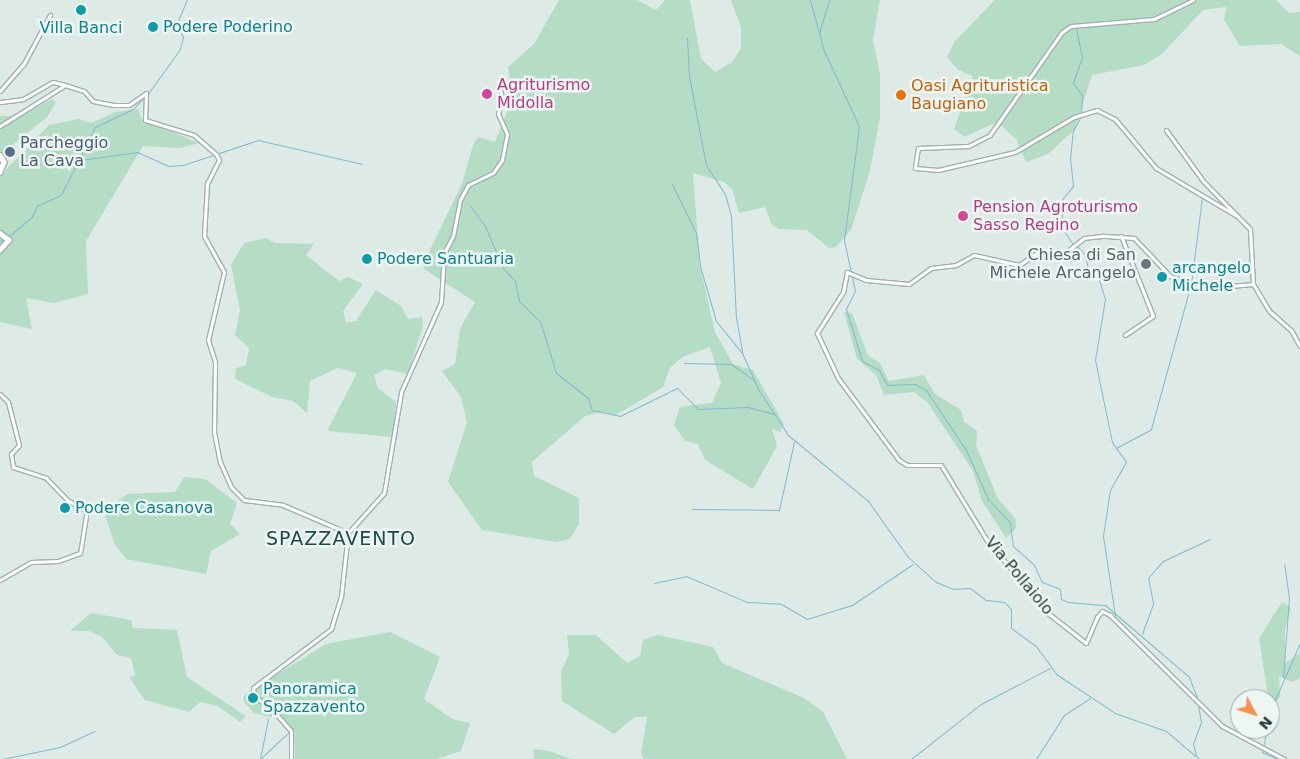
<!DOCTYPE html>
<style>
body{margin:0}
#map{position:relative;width:1300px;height:759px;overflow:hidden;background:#ddeae6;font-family:"DejaVu Sans",sans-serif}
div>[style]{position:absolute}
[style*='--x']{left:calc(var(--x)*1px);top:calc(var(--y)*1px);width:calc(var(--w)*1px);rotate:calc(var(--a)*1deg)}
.green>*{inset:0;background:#b5dcc5}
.stream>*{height:1px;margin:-0.5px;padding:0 0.5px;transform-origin:0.5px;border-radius:0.5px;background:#82b9d1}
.roads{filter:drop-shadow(1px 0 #a0b1ae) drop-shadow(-1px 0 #a0b1ae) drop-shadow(0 1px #a0b1ae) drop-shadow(0 -1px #a0b1ae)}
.street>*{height:3px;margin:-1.5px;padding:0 1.5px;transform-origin:1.5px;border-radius:1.5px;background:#fff}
.secondary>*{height:4.5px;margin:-2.25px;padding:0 2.25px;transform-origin:2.25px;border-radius:2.25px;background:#fff}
.dots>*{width:14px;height:14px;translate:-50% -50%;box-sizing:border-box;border:2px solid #edf6f3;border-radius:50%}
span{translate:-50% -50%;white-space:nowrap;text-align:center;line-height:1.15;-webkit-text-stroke:5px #edf6f3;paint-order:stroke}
.culture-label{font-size:16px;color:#0d838f}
.left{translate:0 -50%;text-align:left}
.hotel-label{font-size:16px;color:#b23c85}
.food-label{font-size:16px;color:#c56008}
.service-label{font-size:16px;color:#4e5e75}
.worship-label{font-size:16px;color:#5b616d}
.right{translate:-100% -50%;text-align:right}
.street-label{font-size:16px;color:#1f3936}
.quarter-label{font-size:19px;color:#1a4b47;letter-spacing:1px}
.north{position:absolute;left:1230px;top:689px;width:50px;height:50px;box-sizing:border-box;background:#edf6f3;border:1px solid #9baaa7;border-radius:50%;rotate:130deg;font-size:14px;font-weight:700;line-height:20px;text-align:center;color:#1f3936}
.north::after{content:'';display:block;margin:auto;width:18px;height:22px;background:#f6914f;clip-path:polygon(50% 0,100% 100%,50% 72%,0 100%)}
</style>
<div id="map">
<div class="green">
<div style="clip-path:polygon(559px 0,637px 0,656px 10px,665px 0,690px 0,701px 59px,715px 72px,732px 62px,741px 48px,741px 27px,731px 0,880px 0,873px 40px,880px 74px,880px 117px,870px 171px,851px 230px,836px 247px,829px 248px,807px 230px,779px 229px,772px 225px,765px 207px,739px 213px,732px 189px,724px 182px,693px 173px,700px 266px,715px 332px,733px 364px,753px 370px,784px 424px,780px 432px,772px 429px,777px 446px,753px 489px,705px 460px,698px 444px,685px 441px,674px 425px,680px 407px,712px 403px,721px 383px,710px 347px,682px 357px,670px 368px,663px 387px,616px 415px,603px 412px,585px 416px,532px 462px,534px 476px,579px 498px,579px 524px,570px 539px,557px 542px,482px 530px,448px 482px,467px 422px,461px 397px,442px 371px,455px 364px,460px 329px,475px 302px,424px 269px,424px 262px,462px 184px,473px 145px,478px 137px,495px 142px,513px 97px,508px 67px,534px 44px)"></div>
<div style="clip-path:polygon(995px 0,1276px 0,1289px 13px,1300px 12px,1300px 56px,1281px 44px,1240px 46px,1224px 20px,1226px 7px,1203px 10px,1162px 54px,1144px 65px,1092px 75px,1075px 129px,1048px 154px,1026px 162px,1016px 139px,997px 122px,964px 137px,954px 129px,973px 76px,958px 70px,947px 57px,955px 41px)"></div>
<div style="clip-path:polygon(52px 99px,56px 102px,47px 117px,0 155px,0 116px,21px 116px)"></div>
<div style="clip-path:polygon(138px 109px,142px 119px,199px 143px,180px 148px,143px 146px,86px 241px,88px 294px,54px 303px,26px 298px,32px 329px,0 322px,0 176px,49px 125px,79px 119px,91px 123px,116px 112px)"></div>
<div style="clip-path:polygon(266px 238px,275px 243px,314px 244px,306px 255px,339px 281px,348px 277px,363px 284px,343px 311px,346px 323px,356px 321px,376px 290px,401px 306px,408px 319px,422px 317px,423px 326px,408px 374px,385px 369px,374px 375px,378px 388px,396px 402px,393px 437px,327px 431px,357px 373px,337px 368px,310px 381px,307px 413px,293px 401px,272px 397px,235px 379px,236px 368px,246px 365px,249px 348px,235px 335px,240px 310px,231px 265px,244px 243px)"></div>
<div style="clip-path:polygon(844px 312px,852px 313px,868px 356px,880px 363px,889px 381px,924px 375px,935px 394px,961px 410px,964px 422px,977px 431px,976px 445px,997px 497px,1016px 520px,1016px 528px,1006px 538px,982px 501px,973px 471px,927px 402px,914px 392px,884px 395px,876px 375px,857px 359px)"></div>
<div style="clip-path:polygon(184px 477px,205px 479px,237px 503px,230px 524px,240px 534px,211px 551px,206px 574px,126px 559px,115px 545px,104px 512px,127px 494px,175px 492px)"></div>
<div style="clip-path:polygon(1282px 602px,1291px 608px,1285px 628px,1285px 663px,1300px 653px,1300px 678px,1292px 682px,1279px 676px,1280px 697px,1270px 709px,1259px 638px)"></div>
<div style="clip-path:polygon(91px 613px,131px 620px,133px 628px,177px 630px,187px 677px,246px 716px,240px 722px,218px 706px,200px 702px,189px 712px,145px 700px,129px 677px,135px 676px,131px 658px,117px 655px,102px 637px,89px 631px,70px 631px)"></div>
<div style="clip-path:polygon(390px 632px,440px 657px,424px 699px,452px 719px,470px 723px,461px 751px,437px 759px,295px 759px,294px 730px,284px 720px,254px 713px,245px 703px,243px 697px,250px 691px,326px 644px)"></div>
<div style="clip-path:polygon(567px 635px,596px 635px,627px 663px,640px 656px,643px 640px,658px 635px,713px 647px,722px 663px,804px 698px,823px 712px,847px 759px,644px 759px,641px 754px,647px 717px,635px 717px,614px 734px,562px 701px,561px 672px,569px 654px)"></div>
<div style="clip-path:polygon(533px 749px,549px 751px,571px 759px,534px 759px)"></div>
</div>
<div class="stream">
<div style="--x:810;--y:0;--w:53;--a:74.6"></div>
<div style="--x:824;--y:51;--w:83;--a:65"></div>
<div style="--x:859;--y:126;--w:115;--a:97.5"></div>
<div style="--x:844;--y:240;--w:52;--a:77.8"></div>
<div style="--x:855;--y:291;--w:20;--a:117"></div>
<div style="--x:846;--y:309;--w:54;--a:72.9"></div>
<div style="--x:862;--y:361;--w:19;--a:28"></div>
<div style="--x:879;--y:370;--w:17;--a:62"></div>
<div style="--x:887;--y:385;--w:28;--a:-2"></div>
<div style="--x:915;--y:384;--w:13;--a:29"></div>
<div style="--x:926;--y:390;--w:72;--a:56.3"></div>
<div style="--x:966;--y:450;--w:54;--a:65.8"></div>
<div style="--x:988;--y:499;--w:33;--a:47"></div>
<div style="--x:1010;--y:523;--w:23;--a:83"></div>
<div style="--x:1013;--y:546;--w:28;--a:42"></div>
<div style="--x:1034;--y:565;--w:19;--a:65"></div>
<div style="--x:1042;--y:582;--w:19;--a:21"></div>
<div style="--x:1060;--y:589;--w:10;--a:84"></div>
<div style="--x:1061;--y:599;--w:8;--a:23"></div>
<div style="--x:1068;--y:602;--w:37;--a:5"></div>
<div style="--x:1105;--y:605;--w:111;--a:40.6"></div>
<div style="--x:1189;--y:677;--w:26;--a:69"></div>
<div style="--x:1076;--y:29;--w:29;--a:78"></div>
<div style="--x:1082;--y:57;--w:28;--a:109"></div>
<div style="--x:1073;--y:83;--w:15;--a:53"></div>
<div style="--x:1082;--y:95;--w:17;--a:93"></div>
<div style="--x:819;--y:33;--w:34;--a:-73"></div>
<div style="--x:687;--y:38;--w:38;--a:87"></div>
<div style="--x:689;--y:76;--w:91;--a:79.2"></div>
<div style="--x:706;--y:165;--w:35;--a:57"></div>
<div style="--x:725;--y:194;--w:23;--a:75"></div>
<div style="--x:731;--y:216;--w:101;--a:87.2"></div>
<div style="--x:736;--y:317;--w:39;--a:80"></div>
<div style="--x:743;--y:355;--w:37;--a:66"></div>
<div style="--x:758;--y:389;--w:55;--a:56.9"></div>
<div style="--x:788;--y:435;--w:104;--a:39.5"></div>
<div style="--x:868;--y:501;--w:69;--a:54.5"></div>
<div style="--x:908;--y:557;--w:38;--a:42"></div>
<div style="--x:936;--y:582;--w:18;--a:22"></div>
<div style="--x:953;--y:589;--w:17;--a:-3"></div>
<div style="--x:970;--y:588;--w:20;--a:37"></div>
<div style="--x:986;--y:600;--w:18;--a:6"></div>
<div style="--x:1004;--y:602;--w:10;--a:45"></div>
<div style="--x:1011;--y:609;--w:19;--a:90"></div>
<div style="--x:1011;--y:628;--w:31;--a:36"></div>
<div style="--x:1036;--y:646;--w:34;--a:54"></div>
<div style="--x:1056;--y:674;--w:71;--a:33.5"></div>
<div style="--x:1115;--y:713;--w:54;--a:19.4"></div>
<div style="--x:1166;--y:731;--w:43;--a:40.3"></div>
<div style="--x:147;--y:95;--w:57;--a:-54.3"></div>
<div style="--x:180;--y:49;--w:12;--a:-76"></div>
<div style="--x:183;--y:37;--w:15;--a:-113"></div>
<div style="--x:177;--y:23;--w:25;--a:-67"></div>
<div style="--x:80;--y:160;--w:58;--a:-8"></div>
<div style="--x:137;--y:152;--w:34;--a:24"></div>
<div style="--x:168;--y:166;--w:15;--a:-4"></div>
<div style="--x:183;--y:165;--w:79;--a:-18.4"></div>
<div style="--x:258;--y:140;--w:107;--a:13"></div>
<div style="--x:672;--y:184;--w:55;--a:63.9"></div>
<div style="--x:696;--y:233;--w:33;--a:83"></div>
<div style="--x:700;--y:266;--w:57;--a:73.8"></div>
<div style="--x:716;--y:321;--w:41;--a:50.9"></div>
<div style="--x:470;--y:206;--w:25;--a:53"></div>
<div style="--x:485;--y:226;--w:46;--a:66.8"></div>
<div style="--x:503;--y:268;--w:18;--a:47"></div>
<div style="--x:515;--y:281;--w:20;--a:79"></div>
<div style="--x:519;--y:301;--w:29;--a:44"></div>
<div style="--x:540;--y:321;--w:54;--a:72.9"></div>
<div style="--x:556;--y:373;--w:41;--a:38"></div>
<div style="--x:588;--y:398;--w:13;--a:72"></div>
<div style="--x:592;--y:410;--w:29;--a:12"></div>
<div style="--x:620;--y:416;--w:64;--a:-26.2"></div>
<div style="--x:677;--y:388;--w:30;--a:45"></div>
<div style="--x:698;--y:409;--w:50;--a:-2.3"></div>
<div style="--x:748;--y:407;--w:27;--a:15"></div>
<div style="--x:8;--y:237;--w:30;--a:-40"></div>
<div style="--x:31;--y:218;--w:13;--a:-63"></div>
<div style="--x:37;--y:206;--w:26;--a:-25"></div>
<div style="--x:61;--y:195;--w:76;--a:-63.4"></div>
<div style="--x:95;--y:127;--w:42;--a:-25.3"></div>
<div style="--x:133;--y:109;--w:16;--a:-47"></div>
<div style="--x:0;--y:241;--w:4;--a:-27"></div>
<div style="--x:1072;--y:243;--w:14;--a:-124"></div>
<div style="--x:1064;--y:231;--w:29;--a:-98"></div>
<div style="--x:1060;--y:202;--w:21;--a:-51"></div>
<div style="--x:1073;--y:186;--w:28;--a:-96"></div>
<div style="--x:1070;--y:158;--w:27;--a:-84"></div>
<div style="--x:1073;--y:131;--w:15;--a:-62"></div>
<div style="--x:1077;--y:246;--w:12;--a:48"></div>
<div style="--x:1085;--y:255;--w:14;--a:78"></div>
<div style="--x:1088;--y:269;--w:10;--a:24"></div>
<div style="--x:1097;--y:273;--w:27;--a:73"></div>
<div style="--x:1105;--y:299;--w:62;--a:99.3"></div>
<div style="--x:1095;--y:360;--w:84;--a:78.3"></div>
<div style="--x:1112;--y:442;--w:24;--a:55"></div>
<div style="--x:1126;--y:462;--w:32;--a:120"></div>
<div style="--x:1110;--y:490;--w:47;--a:98.7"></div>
<div style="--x:1103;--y:536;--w:80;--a:81.4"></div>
<div style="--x:684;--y:363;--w:47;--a:1.2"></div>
<div style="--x:731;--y:364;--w:28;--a:35"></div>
<div style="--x:1116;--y:448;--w:40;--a:-28"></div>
<div style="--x:1151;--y:429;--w:150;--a:-74.6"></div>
<div style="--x:1191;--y:284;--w:88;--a:-82.8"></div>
<div style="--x:692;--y:509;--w:87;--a:0.7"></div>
<div style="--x:779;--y:510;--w:70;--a:-77.6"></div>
<div style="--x:654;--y:583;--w:33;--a:-12"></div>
<div style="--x:686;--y:576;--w:66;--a:23.1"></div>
<div style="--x:747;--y:602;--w:34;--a:3"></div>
<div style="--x:781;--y:604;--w:30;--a:30"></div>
<div style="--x:807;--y:619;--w:47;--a:-17.3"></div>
<div style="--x:852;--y:605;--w:73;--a:-33.9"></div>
<div style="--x:1142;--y:634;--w:33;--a:-70"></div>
<div style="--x:1153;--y:603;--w:25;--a:-101"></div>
<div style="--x:1148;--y:578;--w:23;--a:-49"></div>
<div style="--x:1163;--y:561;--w:52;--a:-25.1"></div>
<div style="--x:1283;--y:677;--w:79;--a:-85.7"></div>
<div style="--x:1289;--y:598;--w:34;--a:-98"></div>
<div style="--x:1270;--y:711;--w:74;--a:-66.2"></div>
<div style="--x:1267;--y:729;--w:24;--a:102"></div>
<div style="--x:1262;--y:752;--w:17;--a:25"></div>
<div style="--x:1196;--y:755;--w:11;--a:-105"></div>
<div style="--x:1193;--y:744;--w:23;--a:-70"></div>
<div style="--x:1201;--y:722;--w:17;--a:-100"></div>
<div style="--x:2;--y:759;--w:59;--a:-11.7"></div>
<div style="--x:60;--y:747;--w:38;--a:-25"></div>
<div style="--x:260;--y:759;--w:41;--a:-78.7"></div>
<div style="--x:260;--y:759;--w:40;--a:-43"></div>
<div style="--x:911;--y:759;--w:89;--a:-38.2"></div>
<div style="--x:981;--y:704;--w:78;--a:-27.6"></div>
<div style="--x:1036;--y:759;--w:52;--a:-57.5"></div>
<div style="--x:1064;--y:715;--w:31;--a:-33"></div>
</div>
<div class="roads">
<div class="street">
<div style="--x:1193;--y:0;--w:43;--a:154"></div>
<div style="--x:1154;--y:19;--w:83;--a:175.2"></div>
<div style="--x:1071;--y:26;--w:11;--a:146"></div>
<div style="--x:1062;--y:32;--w:126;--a:125"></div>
<div style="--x:990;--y:135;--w:25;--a:153"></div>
<div style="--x:968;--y:146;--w:50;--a:177.7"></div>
<div style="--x:918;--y:148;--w:20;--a:99"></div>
<div style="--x:915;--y:168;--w:23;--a:5"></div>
<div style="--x:938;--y:170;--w:79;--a:-13.2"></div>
<div style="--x:1015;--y:152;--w:69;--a:-30.7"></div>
<div style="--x:1074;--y:117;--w:24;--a:-17"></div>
<div style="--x:1097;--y:110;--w:20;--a:27"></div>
<div style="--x:1115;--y:119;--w:64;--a:50.1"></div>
<div style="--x:1156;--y:168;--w:94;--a:30.7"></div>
<div style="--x:0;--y:91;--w:35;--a:-49"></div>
<div style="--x:23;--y:65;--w:57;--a:-61.6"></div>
<div style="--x:0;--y:102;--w:23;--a:-7"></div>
<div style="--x:23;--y:99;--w:34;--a:-30"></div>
<div style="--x:53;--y:82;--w:12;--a:14"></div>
<div style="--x:0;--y:126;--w:77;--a:-32.2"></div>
<div style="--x:65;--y:85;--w:20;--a:18"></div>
<div style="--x:84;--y:91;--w:13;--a:48"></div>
<div style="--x:93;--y:101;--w:21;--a:11"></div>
<div style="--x:114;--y:105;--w:15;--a:0"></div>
<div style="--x:129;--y:105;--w:21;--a:-35"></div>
<div style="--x:146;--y:93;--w:27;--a:92"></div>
<div style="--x:145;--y:120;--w:51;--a:17"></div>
<div style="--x:194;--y:135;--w:29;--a:41"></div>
<div style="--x:216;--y:154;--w:7;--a:63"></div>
<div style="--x:219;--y:160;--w:27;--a:117"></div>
<div style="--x:207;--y:184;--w:52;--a:93.3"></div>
<div style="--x:204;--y:236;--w:41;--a:60.9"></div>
<div style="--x:224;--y:272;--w:70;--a:103.2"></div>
<div style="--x:208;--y:340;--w:23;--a:72"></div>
<div style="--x:215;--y:362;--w:70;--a:90.8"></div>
<div style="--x:214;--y:432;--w:31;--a:79"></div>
<div style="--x:220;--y:462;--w:27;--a:66"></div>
<div style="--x:231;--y:487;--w:18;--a:45"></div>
<div style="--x:244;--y:500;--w:39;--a:7"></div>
<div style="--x:283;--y:505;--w:71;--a:23.3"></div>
<div style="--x:348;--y:533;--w:54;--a:-48"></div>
<div style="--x:384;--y:493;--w:102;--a:-80.4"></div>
<div style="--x:401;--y:392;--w:98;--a:-66"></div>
<div style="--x:441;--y:302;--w:49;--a:-86.5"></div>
<div style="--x:444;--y:253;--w:19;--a:-62"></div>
<div style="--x:453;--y:236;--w:37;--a:-79"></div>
<div style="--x:460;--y:200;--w:17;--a:-62"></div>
<div style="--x:468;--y:185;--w:28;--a:-26"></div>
<div style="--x:493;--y:173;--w:16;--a:-55"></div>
<div style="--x:502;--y:160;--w:26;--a:-79"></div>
<div style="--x:507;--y:134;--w:22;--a:-114"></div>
<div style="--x:498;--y:114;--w:16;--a:-76"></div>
<div style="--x:502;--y:98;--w:14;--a:-102"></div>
<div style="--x:1166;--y:130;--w:63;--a:54"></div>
<div style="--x:1203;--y:181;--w:67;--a:45.6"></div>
<div style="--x:1250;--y:229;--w:55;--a:86.9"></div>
<div style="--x:1253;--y:284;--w:31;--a:59"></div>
<div style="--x:1269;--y:311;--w:29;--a:41"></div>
<div style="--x:1291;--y:330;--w:18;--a:61"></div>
<div style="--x:1121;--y:236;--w:86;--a:68.2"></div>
<div style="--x:1153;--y:316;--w:34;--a:146"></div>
<div style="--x:1253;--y:284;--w:34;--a:175"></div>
<div style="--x:1219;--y:287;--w:35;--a:-170"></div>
<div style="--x:1185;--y:281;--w:16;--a:-162"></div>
<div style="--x:1170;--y:276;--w:52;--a:-133.5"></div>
<div style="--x:1134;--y:238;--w:32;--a:-176"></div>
<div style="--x:1102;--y:236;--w:18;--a:174"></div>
<div style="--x:1084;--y:238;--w:23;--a:142"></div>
<div style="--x:1066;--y:252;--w:31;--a:176"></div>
<div style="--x:1035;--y:254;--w:19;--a:145"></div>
<div style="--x:1019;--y:265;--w:46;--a:-167.5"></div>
<div style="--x:974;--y:255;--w:21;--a:151"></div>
<div style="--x:956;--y:265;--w:25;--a:173"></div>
<div style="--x:931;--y:268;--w:27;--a:144"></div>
<div style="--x:909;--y:284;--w:43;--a:-174.7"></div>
<div style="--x:866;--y:280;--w:21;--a:-157"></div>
<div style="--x:847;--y:272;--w:20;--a:101"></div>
<div style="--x:843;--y:292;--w:49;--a:122.4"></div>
<div style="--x:817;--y:333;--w:50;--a:65"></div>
<div style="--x:838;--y:378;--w:102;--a:53.4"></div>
<div style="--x:899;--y:460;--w:9;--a:32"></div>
<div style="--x:907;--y:465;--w:34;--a:0"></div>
<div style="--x:941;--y:465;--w:87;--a:58.7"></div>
<div style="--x:986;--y:539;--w:98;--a:50"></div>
<div style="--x:1049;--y:614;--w:47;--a:38.1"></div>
<div style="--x:1086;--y:643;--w:28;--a:-67"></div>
<div style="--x:1097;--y:617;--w:8;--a:-50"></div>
<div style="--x:1102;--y:611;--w:9;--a:27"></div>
<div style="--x:1110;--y:615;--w:158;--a:44.7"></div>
<div style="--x:1222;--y:726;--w:70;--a:28"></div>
<div style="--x:0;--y:394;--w:11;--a:45"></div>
<div style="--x:8;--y:402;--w:44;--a:75.7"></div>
<div style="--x:19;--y:445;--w:12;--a:132"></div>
<div style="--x:11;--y:454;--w:13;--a:81"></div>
<div style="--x:13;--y:467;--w:35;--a:18"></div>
<div style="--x:46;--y:478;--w:30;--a:46"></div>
<div style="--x:67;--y:500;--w:21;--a:28"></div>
<div style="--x:86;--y:510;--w:6;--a:90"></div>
<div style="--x:86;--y:516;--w:37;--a:99"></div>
<div style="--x:80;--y:553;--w:23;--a:160"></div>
<div style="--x:58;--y:561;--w:27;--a:178"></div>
<div style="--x:31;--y:562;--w:36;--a:150"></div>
<div style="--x:291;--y:759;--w:28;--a:-90"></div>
<div style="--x:291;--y:731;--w:30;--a:-131"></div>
<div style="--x:271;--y:708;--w:21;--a:-145"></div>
<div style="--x:254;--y:696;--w:8;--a:-97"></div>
<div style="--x:253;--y:688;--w:98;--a:-37.1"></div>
<div style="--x:331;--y:629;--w:34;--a:-73"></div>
<div style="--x:341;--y:597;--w:64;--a:-83.8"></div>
</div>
<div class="secondary">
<div style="--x:0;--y:155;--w:8;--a:60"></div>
<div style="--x:4;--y:162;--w:11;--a:112"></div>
<div style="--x:0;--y:233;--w:11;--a:38"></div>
<div style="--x:9;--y:240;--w:13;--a:132"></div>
</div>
</div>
<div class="dots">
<div style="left:81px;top:10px;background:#0f9aa8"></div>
<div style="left:153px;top:27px;background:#0f9aa8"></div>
<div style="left:487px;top:94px;background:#d1479c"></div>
<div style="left:901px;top:95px;background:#e8710a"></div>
<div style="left:10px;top:152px;background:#5c6f8a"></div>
<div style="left:963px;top:216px;background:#d1479c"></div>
<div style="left:367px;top:259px;background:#0f9aa8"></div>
<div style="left:1146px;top:264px;background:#6b7280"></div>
<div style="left:1162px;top:277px;background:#0f9aa8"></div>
<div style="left:65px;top:508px;background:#0f9aa8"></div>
<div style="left:253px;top:698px;background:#0f9aa8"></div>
</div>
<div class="culture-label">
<span class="left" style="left:163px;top:27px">Podere Poderino</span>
<span style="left:81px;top:28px">Villa Banci</span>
<span class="left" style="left:377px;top:259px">Podere Santuaria</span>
<span class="left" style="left:1172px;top:277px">arcangelo<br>Michele</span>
<span class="left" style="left:75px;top:508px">Podere Casanova</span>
<span class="left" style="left:263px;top:698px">Panoramica<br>Spazzavento</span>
</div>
<div class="hotel-label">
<span class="left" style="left:497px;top:94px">Agriturismo<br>Midolla</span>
<span class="left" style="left:973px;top:216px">Pension Agroturismo<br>Sasso Regino</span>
</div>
<div class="food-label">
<span class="left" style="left:911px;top:95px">Oasi Agrituristica<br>Baugiano</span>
</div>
<div class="service-label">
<span class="left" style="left:20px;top:152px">Parcheggio<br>La Cava</span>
</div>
<div class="worship-label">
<span class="right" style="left:1136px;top:264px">Chiesa di San<br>Michele Arcangelo</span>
</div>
<div class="street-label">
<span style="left:1019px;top:576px;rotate:50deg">Via Pollaiolo</span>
</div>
<div class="quarter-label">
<span style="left:341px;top:539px">SPAZZAVENTO</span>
</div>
<div class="north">N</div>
</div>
